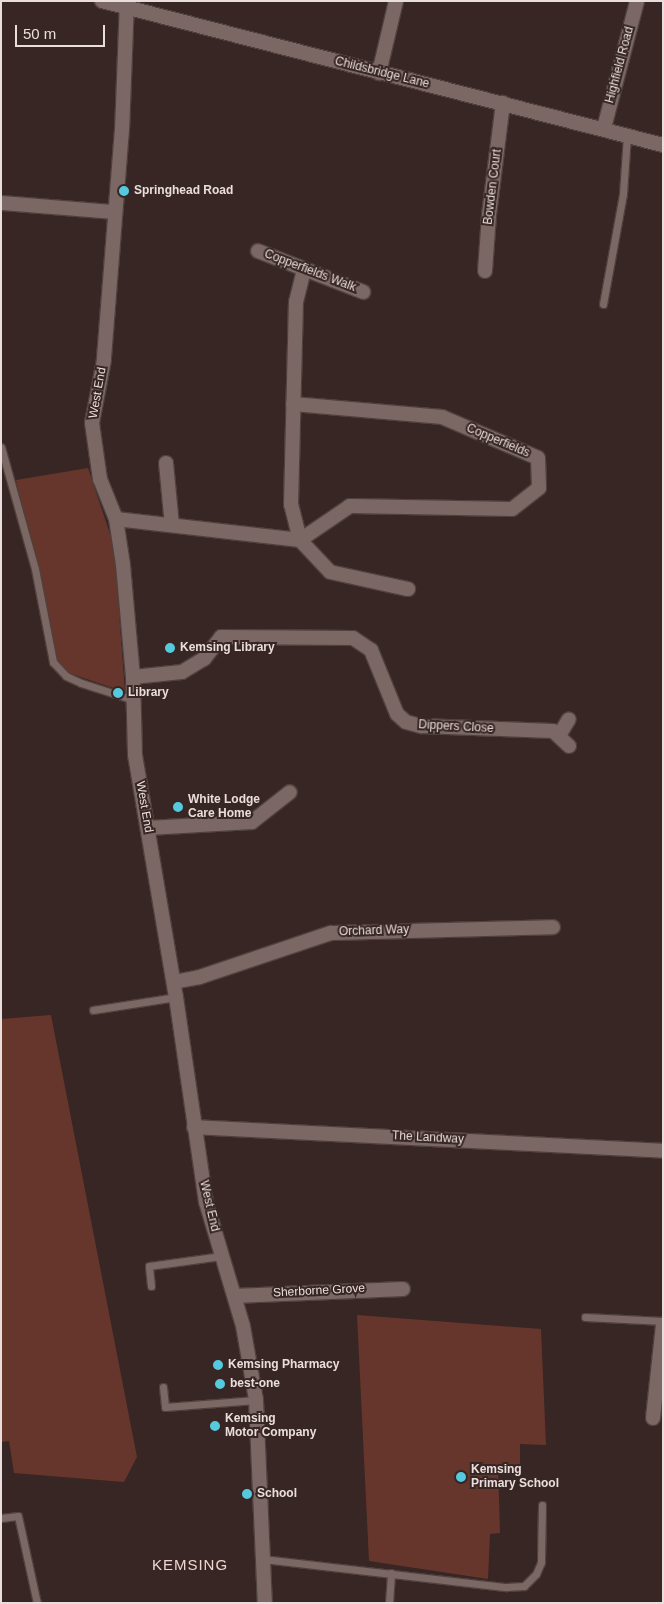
<!DOCTYPE html>
<style>
body{margin:0}
#map{position:relative;width:664px;height:1604px;overflow:hidden;background:#372623;font-family:Helvetica,sans-serif}
div>[style]{position:absolute}
[style*='--x']{left:calc(var(--x)*1px);top:calc(var(--y)*1px);width:calc(var(--w)*1px);rotate:calc(var(--a)*1deg)}
.green>*{inset:0;background:#66362d}
.roads{filter:drop-shadow(1px 0 #4f413e) drop-shadow(-1px 0 #4f413e) drop-shadow(0 1px #4f413e) drop-shadow(0 -1px #4f413e)}
.service>*{height:7px;margin:-3.5px;padding:0 3.5px;transform-origin:3.5px;border-radius:3.5px;background:#7b6763}
.minor>*{height:14px;margin:-7px;padding:0 7px;transform-origin:7px;border-radius:7px;background:#7b6763}
.tertiary>*{height:14px;margin:-7px;padding:0 7px;transform-origin:7px;border-radius:7px;background:#7b6763}
.dots>*{width:14px;height:14px;translate:-50% -50%;box-sizing:border-box;border:2px solid #372623;border-radius:50%}
span{translate:-50% -50%;white-space:nowrap;text-align:center;line-height:1.15;-webkit-text-stroke:4px #372623;paint-order:stroke}
.street-label{font-size:12px;color:#eadedc}
.poi-label{font-size:12px;color:#eadedc;font-weight:700}
.left{translate:0 -50%;text-align:left}
.quarter-label{font-size:15px;color:#eed6d1;letter-spacing:1px}
.frame{position:absolute;inset:0;border:2px solid #eadedc;pointer-events:none}
.scale{position:absolute;left:15px;top:25px;width:90px;height:22px;box-sizing:border-box;border:2px solid #eadedc;border-top:0;padding-left:6px;font-size:15px;line-height:18px;white-space:nowrap;color:#eadedc;-webkit-text-stroke:4px #372623;paint-order:stroke}
</style>
<div id="map">
<div class="green">
<div style="clip-path:polygon(88px 468px,114px 546px,125px 692px,66px 672px,52px 652px,16px 480px)"></div>
<div style="clip-path:polygon(51px 1015px,137px 1457px,124px 1482px,14px 1473px,9px 1441px,1px 1442px,1px 1019px)"></div>
<div style="clip-path:polygon(357px 1315px,541px 1329px,546px 1445px,520px 1444px,520px 1465px,498px 1464px,500px 1533px,490px 1534px,488px 1579px,369px 1561px)"></div>
</div>
<div class="roads">
<div class="service">
<div style="--x:603;--y:304;--w:112;--a:-79.7"></div>
<div style="--x:623;--y:194;--w:59;--a:-86.1"></div>
<div style="--x:1;--y:447;--w:127;--a:74.4"></div>
<div style="--x:35;--y:569;--w:95;--a:79"></div>
<div style="--x:53;--y:662;--w:19;--a:47"></div>
<div style="--x:66;--y:676;--w:17;--a:25"></div>
<div style="--x:81;--y:683;--w:56;--a:17.8"></div>
<div style="--x:93;--y:1010;--w:84;--a:-8.9"></div>
<div style="--x:151;--y:1286;--w:20;--a:-96"></div>
<div style="--x:149;--y:1266;--w:73;--a:-7.9"></div>
<div style="--x:585;--y:1317;--w:78;--a:2.9"></div>
<div style="--x:163;--y:1387;--w:20;--a:84"></div>
<div style="--x:165;--y:1407;--w:91;--a:-4.4"></div>
<div style="--x:1;--y:1518;--w:17;--a:-7"></div>
<div style="--x:18;--y:1516;--w:89;--a:77.7"></div>
<div style="--x:263;--y:1559;--w:245;--a:6.6"></div>
<div style="--x:506;--y:1587;--w:18;--a:-3"></div>
<div style="--x:524;--y:1586;--w:17;--a:-45"></div>
<div style="--x:536;--y:1574;--w:13;--a:-67"></div>
<div style="--x:541;--y:1562;--w:57;--a:-89"></div>
<div style="--x:389;--y:1603;--w:30;--a:-86"></div>
</div>
<div class="minor">
<div style="--x:127;--y:1;--w:128;--a:92.2"></div>
<div style="--x:122;--y:129;--w:232;--a:94.5"></div>
<div style="--x:104;--y:360;--w:64;--a:100.8"></div>
<div style="--x:92;--y:423;--w:57;--a:81.9"></div>
<div style="--x:100;--y:479;--w:43;--a:68.2"></div>
<div style="--x:116;--y:519;--w:47;--a:81.3"></div>
<div style="--x:123;--y:565;--w:112;--a:84.9"></div>
<div style="--x:133;--y:677;--w:78;--a:88.5"></div>
<div style="--x:135;--y:755;--w:245;--a:80.4"></div>
<div style="--x:176;--y:997;--w:207;--a:81.7"></div>
<div style="--x:206;--y:1202;--w:129;--a:73.4"></div>
<div style="--x:243;--y:1326;--w:75;--a:80"></div>
<div style="--x:256;--y:1400;--w:203;--a:87.5"></div>
<div style="--x:379;--y:73;--w:74;--a:-76.7"></div>
<div style="--x:604;--y:128;--w:131;--a:-75.4"></div>
<div style="--x:1;--y:203;--w:113;--a:4.6"></div>
<div style="--x:258;--y:251;--w:113;--a:21.3"></div>
<div style="--x:485;--y:271;--w:56;--a:-85.9"></div>
<div style="--x:489;--y:215;--w:113;--a:-82.9"></div>
<div style="--x:293;--y:404;--w:150;--a:5"></div>
<div style="--x:442;--y:417;--w:104;--a:23.1"></div>
<div style="--x:538;--y:458;--w:30;--a:88"></div>
<div style="--x:539;--y:488;--w:34;--a:142"></div>
<div style="--x:512;--y:509;--w:162;--a:-178.9"></div>
<div style="--x:350;--y:506;--w:60;--a:145.8"></div>
<div style="--x:300;--y:540;--w:44;--a:46.8"></div>
<div style="--x:330;--y:572;--w:80;--a:12.3"></div>
<div style="--x:166;--y:463;--w:62;--a:84.5"></div>
<div style="--x:116;--y:519;--w:185;--a:6.5"></div>
<div style="--x:300;--y:540;--w:36;--a:-104"></div>
<div style="--x:291;--y:505;--w:203;--a:-88.6"></div>
<div style="--x:296;--y:302;--w:34;--a:-76"></div>
<div style="--x:133;--y:677;--w:49;--a:-5.8"></div>
<div style="--x:182;--y:672;--w:26;--a:-31"></div>
<div style="--x:204;--y:659;--w:28;--a:-52"></div>
<div style="--x:221;--y:637;--w:132;--a:0.4"></div>
<div style="--x:353;--y:638;--w:22;--a:34"></div>
<div style="--x:371;--y:650;--w:69;--a:67.9"></div>
<div style="--x:397;--y:714;--w:12;--a:42"></div>
<div style="--x:406;--y:722;--w:16;--a:15"></div>
<div style="--x:421;--y:726;--w:132;--a:2.2"></div>
<div style="--x:553;--y:731;--w:22;--a:43"></div>
<div style="--x:560;--y:734;--w:17;--a:-59"></div>
<div style="--x:148;--y:828;--w:104;--a:-3.3"></div>
<div style="--x:252;--y:822;--w:48;--a:-38.3"></div>
<div style="--x:174;--y:982;--w:26;--a:-11"></div>
<div style="--x:200;--y:977;--w:138;--a:-18.6"></div>
<div style="--x:331;--y:933;--w:222;--a:-1.5"></div>
<div style="--x:194;--y:1127;--w:470;--a:2.9"></div>
<div style="--x:235;--y:1296;--w:168;--a:-2.4"></div>
<div style="--x:653;--y:1418;--w:94;--a:-83.9"></div>
</div>
<div class="tertiary">
<div style="--x:102;--y:1;--w:579;--a:14.4"></div>
</div>
</div>
<div class="dots">
<div style="left:124px;top:191px;background:#55cadf"></div>
<div style="left:170px;top:648px;background:#55cadf"></div>
<div style="left:118px;top:693px;background:#55cadf"></div>
<div style="left:178px;top:807px;background:#55cadf"></div>
<div style="left:218px;top:1365px;background:#55cadf"></div>
<div style="left:220px;top:1384px;background:#55cadf"></div>
<div style="left:215px;top:1426px;background:#55cadf"></div>
<div style="left:461px;top:1477px;background:#55cadf"></div>
<div style="left:247px;top:1494px;background:#55cadf"></div>
</div>
<div class="street-label">
<span style="left:620px;top:65px;rotate:-75deg">Highfield Road</span>
<span style="left:382px;top:73px;rotate:14deg">Childsbridge Lane</span>
<span style="left:493px;top:187px;rotate:-83deg">Bowden Court</span>
<span style="left:310px;top:271px;rotate:21deg">Copperfields Walk</span>
<span style="left:98px;top:393px;rotate:-80deg">West End</span>
<span style="left:498px;top:441px;rotate:23deg">Copperfields</span>
<span style="left:456px;top:727px;rotate:3deg">Dippers Close</span>
<span style="left:144px;top:807px;rotate:80deg">West End</span>
<span style="left:374px;top:931px;rotate:-2deg">Orchard Way</span>
<span style="left:428px;top:1138px;rotate:3deg">The Landway</span>
<span style="left:209px;top:1206px;rotate:77deg">West End</span>
<span style="left:319px;top:1291px;rotate:-3deg">Sherborne Grove</span>
</div>
<div class="poi-label">
<span class="left" style="left:134px;top:191px">Springhead Road</span>
<span class="left" style="left:180px;top:648px">Kemsing Library</span>
<span class="left" style="left:128px;top:693px">Library</span>
<span class="left" style="left:188px;top:807px">White Lodge<br>Care Home</span>
<span class="left" style="left:228px;top:1365px">Kemsing Pharmacy</span>
<span class="left" style="left:230px;top:1384px">best-one</span>
<span class="left" style="left:225px;top:1426px">Kemsing<br>Motor Company</span>
<span class="left" style="left:471px;top:1477px">Kemsing<br>Primary School</span>
<span class="left" style="left:257px;top:1494px">School</span>
</div>
<div class="quarter-label">
<span style="left:190px;top:1565px">KEMSING</span>
</div>
<div class="frame"></div>
<div class="scale">50 m</div>
</div>
